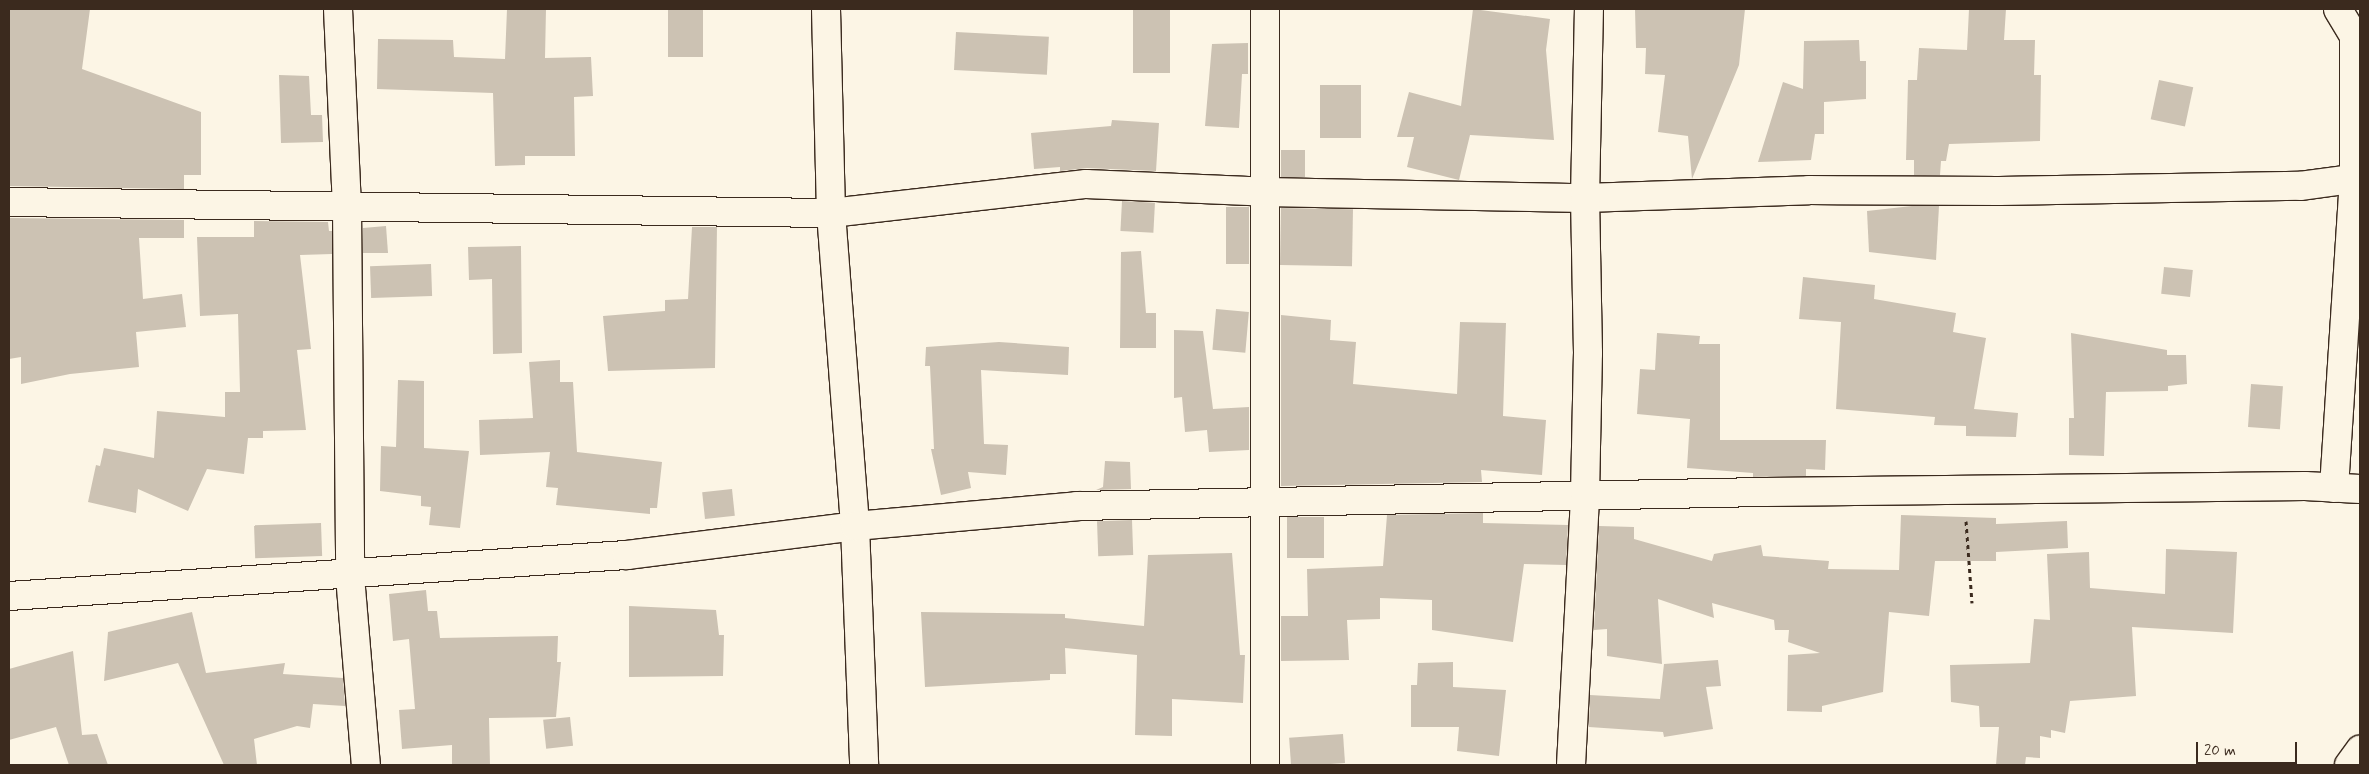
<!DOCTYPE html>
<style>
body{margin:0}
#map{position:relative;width:2369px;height:774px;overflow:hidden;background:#fcf5e5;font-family:Mynerve,sans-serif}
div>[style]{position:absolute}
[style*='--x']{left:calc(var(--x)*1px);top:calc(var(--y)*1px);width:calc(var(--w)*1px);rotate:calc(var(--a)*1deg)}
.building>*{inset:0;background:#ccc2b3;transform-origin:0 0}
.path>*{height:3px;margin-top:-1.5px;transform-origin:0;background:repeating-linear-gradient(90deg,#3b2a1e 0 4px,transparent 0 8px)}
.roads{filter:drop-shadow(1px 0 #3b2a1e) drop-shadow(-1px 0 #3b2a1e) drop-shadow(0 1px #3b2a1e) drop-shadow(0 -1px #3b2a1e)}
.minor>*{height:28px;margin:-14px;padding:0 14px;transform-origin:14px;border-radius:14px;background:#fcf5e5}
span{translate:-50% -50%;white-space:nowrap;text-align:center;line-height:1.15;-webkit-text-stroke:4.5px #fcf5e5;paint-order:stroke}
.frame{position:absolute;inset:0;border:10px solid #3b2a1e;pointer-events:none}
.scale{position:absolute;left:2196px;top:742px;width:101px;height:22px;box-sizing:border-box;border:2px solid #3b2a1e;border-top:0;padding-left:6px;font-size:15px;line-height:18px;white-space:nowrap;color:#3b2a1e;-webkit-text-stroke:4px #fcf5e5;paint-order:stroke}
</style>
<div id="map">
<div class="building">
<div style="clip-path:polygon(9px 9px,90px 9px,82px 69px,201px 112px,201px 175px,184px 175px,184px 189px,9px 186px)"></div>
<div style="clip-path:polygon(507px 9px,546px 9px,545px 58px,591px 57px,593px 96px,574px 97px,575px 156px,525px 156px,525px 165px,495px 166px,493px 93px,377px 89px,378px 39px,453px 40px,454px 57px,505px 59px)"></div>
<div style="left:668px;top:9px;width:35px;height:48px"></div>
<div style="left:1133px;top:9px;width:37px;height:64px"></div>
<div style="clip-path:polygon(1473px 9px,1550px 19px,1546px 50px,1554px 140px,1470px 135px,1459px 180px,1407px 167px,1414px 137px,1397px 137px,1409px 92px,1461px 106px)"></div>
<div style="clip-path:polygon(1635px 9px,1745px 9px,1739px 65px,1692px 179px,1688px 136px,1658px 132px,1665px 75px,1645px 74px,1646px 48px,1636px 48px)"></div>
<div style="clip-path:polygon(1969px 9px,2006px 9px,2004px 40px,2035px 40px,2034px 75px,2041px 75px,2040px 141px,1949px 144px,1946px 161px,1941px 161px,1940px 175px,1914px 175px,1914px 160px,1906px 160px,1908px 80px,1917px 80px,1919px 48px,1967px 50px)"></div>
<div style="left:956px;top:32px;width:93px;height:38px;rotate:3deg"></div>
<div style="clip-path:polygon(1859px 40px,1860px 61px,1866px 61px,1866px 99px,1824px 102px,1824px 134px,1815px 134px,1811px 160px,1758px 162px,1783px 82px,1803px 89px,1804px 41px)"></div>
<div style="clip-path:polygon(1248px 43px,1248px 74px,1242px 74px,1239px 128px,1205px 126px,1212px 44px)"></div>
<div style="clip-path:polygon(279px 75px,309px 76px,311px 115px,322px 115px,323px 142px,281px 143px)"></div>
<div style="left:2159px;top:80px;width:35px;height:40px;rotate:12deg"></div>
<div style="left:1320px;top:85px;width:41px;height:53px"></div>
<div style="clip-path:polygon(1112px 120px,1159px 123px,1156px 171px,1087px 168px,1060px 171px,1060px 167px,1034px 169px,1031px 133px,1111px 126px)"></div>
<div style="left:1281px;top:150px;width:24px;height:27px"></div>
<div style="left:1122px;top:201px;width:33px;height:30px;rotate:3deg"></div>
<div style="clip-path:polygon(1912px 206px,1939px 206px,1936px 260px,1869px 252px,1867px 211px)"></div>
<div style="left:1226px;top:207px;width:23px;height:57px"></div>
<div style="left:1281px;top:208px;width:72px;height:57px;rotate:1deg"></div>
<div style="clip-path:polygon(9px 218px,184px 220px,184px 238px,139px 238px,143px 299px,182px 294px,186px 327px,136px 332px,139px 367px,70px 374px,21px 384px,21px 357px,9px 359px)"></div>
<div style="clip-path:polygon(254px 221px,328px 222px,329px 231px,332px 231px,332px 254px,300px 255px,311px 349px,297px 350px,306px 430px,263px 431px,263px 438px,248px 438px,244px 474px,207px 469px,188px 511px,138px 489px,136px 513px,88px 502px,96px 465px,100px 466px,104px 448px,154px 458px,157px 411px,225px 417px,225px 392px,240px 392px,238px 314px,200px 316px,197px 237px,254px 237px)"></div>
<div style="clip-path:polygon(386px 226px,388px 253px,363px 253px,363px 228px)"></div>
<div style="clip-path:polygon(692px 227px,717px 227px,715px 368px,608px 371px,603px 316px,665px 311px,665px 300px,688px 299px)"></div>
<div style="clip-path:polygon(521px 246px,522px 353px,493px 354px,492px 279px,469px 280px,468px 247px)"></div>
<div style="clip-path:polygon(1141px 251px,1146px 313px,1156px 313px,1156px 348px,1120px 348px,1121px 252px)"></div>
<div style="left:431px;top:264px;width:32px;height:61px;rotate:88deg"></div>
<div style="left:2164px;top:267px;width:29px;height:27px;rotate:6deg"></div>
<div style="clip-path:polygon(1803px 277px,1875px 285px,1874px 299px,1956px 313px,1953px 332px,1986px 338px,1974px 409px,2018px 413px,2016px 437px,1966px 436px,1966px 426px,1934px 425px,1935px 417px,1836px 409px,1841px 322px,1799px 319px)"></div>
<div style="left:1216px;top:309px;width:33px;height:41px;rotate:5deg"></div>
<div style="clip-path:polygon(1281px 315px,1331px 320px,1330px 340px,1356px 342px,1353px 384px,1457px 394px,1460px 322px,1506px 323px,1503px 416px,1546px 420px,1542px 475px,1481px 470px,1482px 482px,1281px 486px)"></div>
<div style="clip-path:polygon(1174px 330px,1203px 331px,1213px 409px,1249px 407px,1249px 450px,1209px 452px,1207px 430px,1185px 432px,1182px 397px,1174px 398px)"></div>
<div style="clip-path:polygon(1657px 333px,1700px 336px,1699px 344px,1720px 344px,1720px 440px,1826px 440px,1825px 470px,1806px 469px,1806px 476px,1753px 477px,1753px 473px,1687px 468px,1690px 419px,1637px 414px,1640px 369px,1655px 370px)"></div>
<div style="clip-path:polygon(2071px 333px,2167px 350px,2167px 355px,2186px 355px,2187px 384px,2168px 386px,2168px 391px,2106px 392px,2104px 456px,2069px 455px,2069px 418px,2074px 418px)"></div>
<div style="clip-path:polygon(999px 342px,1069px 347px,1068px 375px,981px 370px,984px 444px,1008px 445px,1006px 475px,968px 472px,971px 488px,941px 495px,931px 449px,934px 449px,930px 366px,925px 366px,926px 347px)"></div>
<div style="clip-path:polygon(560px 360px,560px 382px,573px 382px,577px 452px,662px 462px,657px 508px,650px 508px,650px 514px,556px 505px,558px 488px,546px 487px,550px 452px,480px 455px,479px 420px,533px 418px,529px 362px)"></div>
<div style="clip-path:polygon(398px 380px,424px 381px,424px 448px,469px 451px,460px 528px,429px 525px,431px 507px,421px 506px,421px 496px,380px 491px,381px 446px,396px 447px)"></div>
<div style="left:2251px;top:384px;width:32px;height:43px;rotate:4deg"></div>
<div style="clip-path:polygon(1105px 461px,1130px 462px,1131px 489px,1096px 490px,1103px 487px)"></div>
<div style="left:732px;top:489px;width:27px;height:30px;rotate:84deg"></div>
<div style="clip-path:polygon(1483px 513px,1483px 523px,1568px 525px,1566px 565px,1524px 564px,1513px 642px,1432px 630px,1432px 600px,1380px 598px,1380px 619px,1347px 620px,1349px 660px,1281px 661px,1281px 616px,1308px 616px,1307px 569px,1383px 566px,1387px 515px)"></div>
<div style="clip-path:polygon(1901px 515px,1996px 518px,1996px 524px,2067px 521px,2068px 548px,1996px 552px,1996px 561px,1935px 561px,1929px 616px,1889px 612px,1883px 692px,1822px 706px,1822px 712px,1787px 711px,1788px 655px,1820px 653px,1788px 642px,1789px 630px,1775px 630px,1774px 620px,1712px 603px,1714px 618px,1658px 599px,1662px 664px,1607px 656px,1607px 629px,1594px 630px,1599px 526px,1634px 527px,1634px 539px,1712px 561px,1714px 554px,1761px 545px,1763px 556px,1829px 561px,1828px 569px,1899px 570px)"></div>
<div style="left:1287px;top:517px;width:37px;height:41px"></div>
<div style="left:1132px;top:520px;width:35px;height:35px;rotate:88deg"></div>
<div style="left:321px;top:523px;width:33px;height:67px;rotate:88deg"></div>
<div style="clip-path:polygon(2166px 549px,2237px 552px,2233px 633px,2132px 627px,2136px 696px,2070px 701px,2065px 733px,2051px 730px,2051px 738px,2040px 736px,2040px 758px,2026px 757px,2025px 765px,1996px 765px,1999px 727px,1980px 727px,1979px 706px,1951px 702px,1950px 665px,2030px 663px,2034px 619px,2050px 620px,2047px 554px,2089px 552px,2090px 588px,2165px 594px)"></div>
<div style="clip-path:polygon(1232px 553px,1240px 655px,1245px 655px,1243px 703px,1172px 699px,1172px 736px,1135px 735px,1137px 655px,1065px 648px,1066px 674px,1050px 674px,1050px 680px,925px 687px,921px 612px,1065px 614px,1065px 618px,1144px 626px,1148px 555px)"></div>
<div style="clip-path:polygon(426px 590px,428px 611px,437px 611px,440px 638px,558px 636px,557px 662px,561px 662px,556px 717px,489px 718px,490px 765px,452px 765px,452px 745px,402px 749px,399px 710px,415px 709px,409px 639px,393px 641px,389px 594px)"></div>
<div style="clip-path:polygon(629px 606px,716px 610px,719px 635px,724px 635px,723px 676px,629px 677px)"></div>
<div style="clip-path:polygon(192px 612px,206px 673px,285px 663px,283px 674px,343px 678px,345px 706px,313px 704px,310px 728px,297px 726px,254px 739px,257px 765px,224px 765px,178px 663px,104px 681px,108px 632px)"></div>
<div style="clip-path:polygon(73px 651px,82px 735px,97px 734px,108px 765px,69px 765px,56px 727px,9px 740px,9px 669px)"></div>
<div style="clip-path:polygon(1718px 660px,1721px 686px,1706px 687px,1713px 729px,1664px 737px,1663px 732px,1589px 727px,1590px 695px,1660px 699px,1664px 664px)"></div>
<div style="clip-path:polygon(1453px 662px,1453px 687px,1506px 690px,1499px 756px,1457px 751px,1459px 727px,1411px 727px,1411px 685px,1417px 685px,1418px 663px)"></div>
<div style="left:570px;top:717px;width:29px;height:27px;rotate:84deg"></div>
<div style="left:1343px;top:734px;width:29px;height:54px;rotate:86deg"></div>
</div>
<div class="path">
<div style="--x:1966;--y:521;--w:82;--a:85.8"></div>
</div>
<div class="roads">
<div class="minor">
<div style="--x:338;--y:9;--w:199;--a:87.4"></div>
<div style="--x:347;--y:208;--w:368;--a:89.5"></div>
<div style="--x:350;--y:576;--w:190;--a:85.2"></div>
<div style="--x:826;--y:9;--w:204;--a:88.6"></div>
<div style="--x:831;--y:213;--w:314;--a:85.6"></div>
<div style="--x:855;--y:526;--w:239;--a:87.8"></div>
<div style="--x:1265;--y:9;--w:756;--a:90"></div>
<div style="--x:9;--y:202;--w:822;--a:0.77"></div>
<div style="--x:831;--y:213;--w:257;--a:-6.5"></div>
<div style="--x:1086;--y:184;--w:180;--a:2.5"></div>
<div style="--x:1266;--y:192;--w:319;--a:1.1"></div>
<div style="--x:1585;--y:198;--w:224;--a:-2"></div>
<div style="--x:1809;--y:190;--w:190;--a:0.3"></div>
<div style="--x:1999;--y:191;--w:301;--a:-1"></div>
<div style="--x:2300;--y:186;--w:61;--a:-7.6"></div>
<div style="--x:2334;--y:488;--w:310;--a:-86.3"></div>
<div style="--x:2354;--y:179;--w:143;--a:-90"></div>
<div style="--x:2354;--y:36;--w:31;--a:-121"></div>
<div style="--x:9;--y:596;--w:619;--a:-3.8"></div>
<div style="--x:627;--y:555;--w:230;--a:-7.2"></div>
<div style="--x:855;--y:526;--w:223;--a:-5.1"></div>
<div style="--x:1077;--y:506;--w:688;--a:-1.17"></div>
<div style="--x:1765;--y:492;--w:540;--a:-0.64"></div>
<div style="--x:2305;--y:486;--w:55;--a:3.1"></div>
<div style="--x:1571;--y:765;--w:270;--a:-87"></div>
<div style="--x:1585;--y:495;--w:142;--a:-88.8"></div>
<div style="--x:1588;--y:353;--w:155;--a:-91.1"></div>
<div style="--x:1585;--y:198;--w:189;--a:-88.8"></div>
<div style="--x:2349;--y:765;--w:19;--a:-54"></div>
</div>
</div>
<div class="frame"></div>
<div class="scale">20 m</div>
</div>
